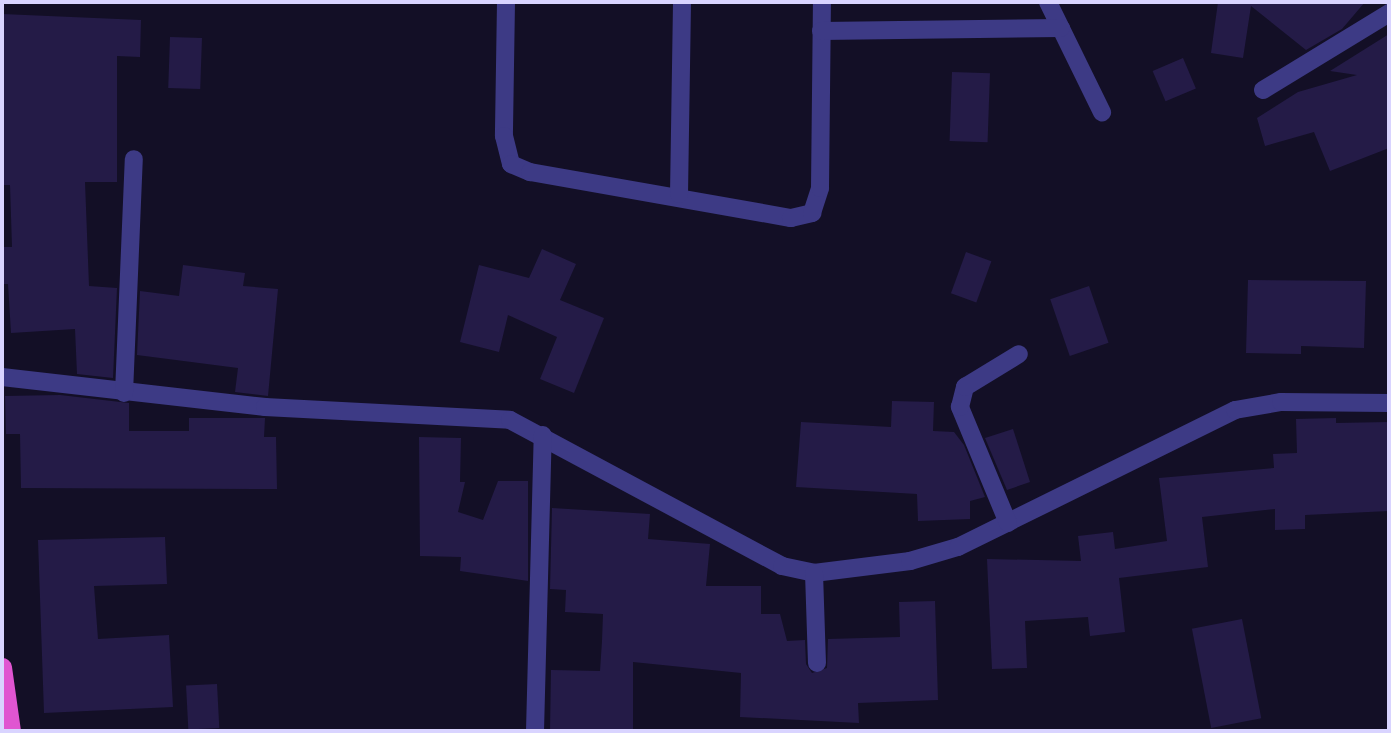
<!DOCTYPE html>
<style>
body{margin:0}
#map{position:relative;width:1391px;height:733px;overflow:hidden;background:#130f26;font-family:Ubuntu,sans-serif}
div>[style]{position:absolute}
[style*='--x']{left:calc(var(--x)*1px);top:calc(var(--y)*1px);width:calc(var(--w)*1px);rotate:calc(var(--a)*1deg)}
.building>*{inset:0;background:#241b47;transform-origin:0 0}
.minor>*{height:18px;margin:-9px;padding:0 9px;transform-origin:9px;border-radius:9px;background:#3d3a85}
.trunk>*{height:19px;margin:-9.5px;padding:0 9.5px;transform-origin:9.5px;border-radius:9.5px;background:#e055d1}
span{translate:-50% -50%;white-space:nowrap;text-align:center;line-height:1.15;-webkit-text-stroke:5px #130f26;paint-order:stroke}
.frame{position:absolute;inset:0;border:4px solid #d9d4ff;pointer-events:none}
</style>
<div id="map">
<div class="building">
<div style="clip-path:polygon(1218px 2px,1365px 2px,1342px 29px,1306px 50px,1251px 6px,1243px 58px,1211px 53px)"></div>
<div style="clip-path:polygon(2px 14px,141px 20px,140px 57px,117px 56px,117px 182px,85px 182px,89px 286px,117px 288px,113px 378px,77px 374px,75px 329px,11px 333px,8px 284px,2px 284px,2px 247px,12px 247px,10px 185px,2px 185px)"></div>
<div style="clip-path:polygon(1389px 34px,1389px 148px,1330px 171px,1314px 132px,1265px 146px,1257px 118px,1298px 92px,1357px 75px,1330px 71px)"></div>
<div style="left:170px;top:37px;width:32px;height:51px;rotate:2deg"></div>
<div style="left:1183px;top:58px;width:33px;height:33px;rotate:67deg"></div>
<div style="left:952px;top:72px;width:38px;height:69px;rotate:2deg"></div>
<div style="clip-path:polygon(542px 249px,576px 264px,560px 300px,604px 318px,574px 393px,540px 379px,557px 337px,508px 315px,499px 352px,460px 342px,479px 265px,529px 278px)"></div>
<div style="left:966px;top:252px;width:27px;height:44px;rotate:20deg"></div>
<div style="clip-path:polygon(183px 265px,245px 273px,243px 286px,278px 289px,268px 396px,235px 392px,238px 368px,137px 355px,140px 291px,179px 296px)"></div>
<div style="clip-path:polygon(1248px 280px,1366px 281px,1364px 348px,1301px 346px,1301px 354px,1246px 353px)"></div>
<div style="left:1089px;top:286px;width:60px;height:41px;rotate:71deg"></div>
<div style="clip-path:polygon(60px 395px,129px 403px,129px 431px,189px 431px,189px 418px,265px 418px,264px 437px,276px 437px,277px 489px,21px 488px,20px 434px,6px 434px,5px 396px)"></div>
<div style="clip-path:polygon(892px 401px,934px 402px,933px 431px,954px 432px,964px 445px,985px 497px,970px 501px,970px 519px,918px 521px,917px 494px,796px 487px,801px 422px,891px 427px)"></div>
<div style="clip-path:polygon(1336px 418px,1336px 423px,1389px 422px,1389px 511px,1305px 515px,1305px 529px,1275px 530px,1275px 509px,1202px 517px,1208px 567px,1119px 578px,1125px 632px,1090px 636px,1088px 617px,1025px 621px,1027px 668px,992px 669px,987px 559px,1081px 561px,1078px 536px,1113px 532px,1115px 549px,1167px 541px,1159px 478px,1274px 468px,1273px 454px,1297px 453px,1296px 419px)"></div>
<div style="clip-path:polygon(1013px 429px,1030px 482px,1007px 490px,985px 438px)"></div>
<div style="clip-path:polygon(419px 437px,461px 438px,460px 482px,465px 482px,458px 512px,483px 520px,498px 481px,528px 481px,528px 581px,460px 571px,461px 557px,420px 556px)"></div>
<div style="clip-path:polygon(552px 508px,650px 514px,648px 539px,710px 544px,706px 586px,761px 586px,761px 614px,780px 614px,787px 641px,805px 640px,806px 664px,812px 673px,827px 668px,828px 639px,900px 637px,899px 602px,935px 601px,938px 700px,858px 703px,859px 723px,740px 717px,741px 673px,633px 662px,633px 731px,550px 731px,551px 670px,600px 671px,602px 641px,603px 614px,565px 612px,566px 590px,550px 589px)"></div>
<div style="clip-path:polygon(165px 537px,167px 584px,94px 586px,98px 639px,169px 635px,173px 707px,44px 713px,38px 540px)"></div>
<div style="left:1242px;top:619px;width:101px;height:51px;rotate:79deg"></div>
<div style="left:217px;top:684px;width:44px;height:31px;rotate:87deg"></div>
</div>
<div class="minor">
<div style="--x:506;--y:2;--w:134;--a:90.9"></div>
<div style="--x:504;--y:136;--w:29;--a:76"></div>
<div style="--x:511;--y:164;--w:21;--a:23"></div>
<div style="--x:530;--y:172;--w:265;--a:10"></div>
<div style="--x:791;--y:218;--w:22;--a:-13"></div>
<div style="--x:812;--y:213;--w:26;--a:-72"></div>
<div style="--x:820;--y:188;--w:186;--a:-89.4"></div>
<div style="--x:1048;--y:2;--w:123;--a:63.9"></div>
<div style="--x:821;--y:31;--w:240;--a:-0.7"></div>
<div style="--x:1263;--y:90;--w:148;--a:-31.4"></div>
<div style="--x:679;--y:194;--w:192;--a:-89.1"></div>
<div style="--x:2;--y:377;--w:265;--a:6.5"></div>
<div style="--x:265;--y:407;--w:245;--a:3"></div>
<div style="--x:510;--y:420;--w:309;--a:28.2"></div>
<div style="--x:782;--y:566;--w:33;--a:12"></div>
<div style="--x:814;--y:573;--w:97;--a:-7.1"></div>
<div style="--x:910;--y:561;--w:50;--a:-16.3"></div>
<div style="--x:958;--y:547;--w:309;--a:-26.3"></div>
<div style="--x:1235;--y:410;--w:47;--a:-9.9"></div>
<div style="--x:1281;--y:402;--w:108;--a:0.5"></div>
<div style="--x:124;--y:393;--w:234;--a:-87.6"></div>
<div style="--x:1008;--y:523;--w:126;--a:-112.5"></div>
<div style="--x:960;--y:407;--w:21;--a:-76"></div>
<div style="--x:965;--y:387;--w:63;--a:-31.4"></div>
<div style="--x:814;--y:573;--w:90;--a:88.1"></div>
<div style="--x:535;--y:731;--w:296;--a:-88.5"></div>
</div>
<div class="trunk">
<div style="--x:2;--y:667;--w:65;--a:82"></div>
</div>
<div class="frame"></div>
</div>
